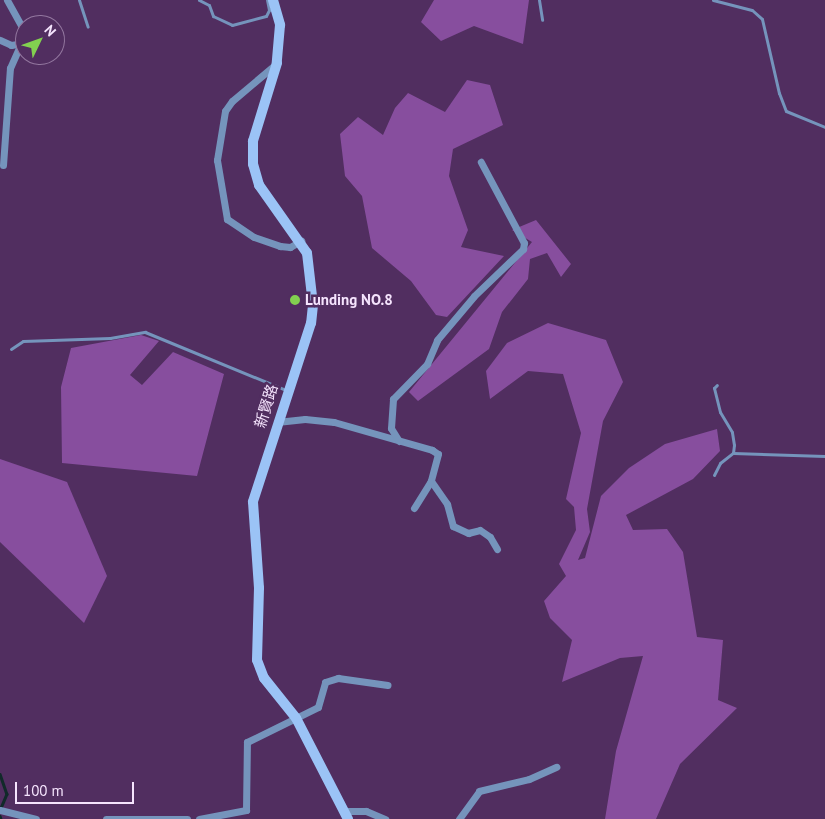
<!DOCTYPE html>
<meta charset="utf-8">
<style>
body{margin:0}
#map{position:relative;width:825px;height:819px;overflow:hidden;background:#512e60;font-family:"PT Sans","Noto Sans TC",sans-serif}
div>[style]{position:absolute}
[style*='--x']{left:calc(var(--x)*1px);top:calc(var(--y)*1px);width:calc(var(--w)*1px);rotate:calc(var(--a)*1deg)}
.green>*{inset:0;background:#874e9e}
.stream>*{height:2.5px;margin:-1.25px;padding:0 1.25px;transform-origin:1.25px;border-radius:1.25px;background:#112a2a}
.lane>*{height:3px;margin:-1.5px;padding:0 1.5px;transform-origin:1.5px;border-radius:1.5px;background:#7594bc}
.street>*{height:7px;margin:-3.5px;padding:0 3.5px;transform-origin:3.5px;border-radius:3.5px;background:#7594bc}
.secondary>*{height:10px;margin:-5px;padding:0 5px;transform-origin:5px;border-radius:5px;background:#9bc3f6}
.dots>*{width:14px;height:14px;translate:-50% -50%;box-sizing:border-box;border:2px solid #512e60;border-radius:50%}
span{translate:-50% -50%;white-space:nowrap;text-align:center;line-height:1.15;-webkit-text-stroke:5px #512e60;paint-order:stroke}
.poi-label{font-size:15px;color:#f5e4fd;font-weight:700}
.left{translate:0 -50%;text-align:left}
.street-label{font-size:15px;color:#f5e4fd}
.north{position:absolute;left:15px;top:15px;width:50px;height:50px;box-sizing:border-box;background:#512e60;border:1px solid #93779f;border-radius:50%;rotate:48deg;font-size:14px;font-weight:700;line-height:20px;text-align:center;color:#f5e4fd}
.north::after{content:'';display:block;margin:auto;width:18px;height:22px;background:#82d050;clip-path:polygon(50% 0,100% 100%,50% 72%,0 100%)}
.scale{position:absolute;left:15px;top:782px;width:119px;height:22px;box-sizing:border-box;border:2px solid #f5e4fd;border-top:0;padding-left:6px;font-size:15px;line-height:18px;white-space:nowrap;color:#f5e4fd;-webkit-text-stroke:4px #512e60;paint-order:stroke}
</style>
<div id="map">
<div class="green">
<div style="clip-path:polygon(434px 0,529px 0,523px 44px,474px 26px,441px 41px,421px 22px)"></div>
<div style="clip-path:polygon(467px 80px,490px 85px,503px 125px,453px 149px,449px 176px,468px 230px,461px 247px,504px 256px,447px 317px,436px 315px,411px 281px,372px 248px,362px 196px,345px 176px,340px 134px,358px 117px,383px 135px,395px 108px,408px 93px,445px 112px)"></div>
<div style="clip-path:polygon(536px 220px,571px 264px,561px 277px,547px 253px,530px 259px,528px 279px,502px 312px,489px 349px,418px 401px,409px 392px,532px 242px,512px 230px)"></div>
<div style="clip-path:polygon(548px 323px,606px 340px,623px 382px,603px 421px,587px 509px,590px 532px,578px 560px,585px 558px,601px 496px,629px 468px,665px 444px,717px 429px,720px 451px,693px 479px,626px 515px,633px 530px,667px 529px,683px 552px,697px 637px,723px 640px,718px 700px,737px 708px,680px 764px,656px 819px,605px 819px,616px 751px,643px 656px,620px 658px,562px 682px,572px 640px,550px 618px,544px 601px,566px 576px,559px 564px,576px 530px,574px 507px,566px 499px,581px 433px,563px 374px,528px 371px,490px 399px,486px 371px,507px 343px)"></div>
<div style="clip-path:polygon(141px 335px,159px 341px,130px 375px,142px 385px,173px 352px,224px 374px,197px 476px,62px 463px,61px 387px,71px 348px)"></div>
<div style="clip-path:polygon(0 459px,67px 482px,107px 576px,84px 623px,0 542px)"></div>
</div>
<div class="stream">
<div style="--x:0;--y:774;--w:21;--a:71"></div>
<div style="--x:7;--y:794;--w:15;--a:113"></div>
<div style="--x:0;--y:816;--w:3;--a:72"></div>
</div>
<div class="lane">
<div style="--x:79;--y:0;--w:28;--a:72"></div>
<div style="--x:199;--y:0;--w:11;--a:27"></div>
<div style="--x:209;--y:5;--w:12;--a:70"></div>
<div style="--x:213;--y:16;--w:21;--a:25"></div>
<div style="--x:232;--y:25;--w:35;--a:-15"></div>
<div style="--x:266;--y:16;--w:7;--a:-63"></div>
<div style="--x:269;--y:10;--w:10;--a:-101"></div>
<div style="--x:539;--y:0;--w:20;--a:81"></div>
<div style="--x:713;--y:0;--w:40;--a:14.4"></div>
<div style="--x:752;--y:10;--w:13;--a:42"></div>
<div style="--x:762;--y:19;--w:76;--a:77.1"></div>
<div style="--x:779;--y:93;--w:19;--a:69"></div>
<div style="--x:786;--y:111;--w:42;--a:22.3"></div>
<div style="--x:11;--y:349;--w:14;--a:-34"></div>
<div style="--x:23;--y:341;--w:87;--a:-2"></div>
<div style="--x:110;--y:338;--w:36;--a:-10"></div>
<div style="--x:145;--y:332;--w:152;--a:22.4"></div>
<div style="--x:733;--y:453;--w:92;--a:1.9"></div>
<div style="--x:714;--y:475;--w:13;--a:-63"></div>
<div style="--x:720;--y:463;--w:16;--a:-38"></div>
<div style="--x:733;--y:453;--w:8;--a:-83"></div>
<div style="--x:734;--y:445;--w:13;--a:-99"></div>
<div style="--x:732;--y:432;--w:23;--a:-121"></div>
<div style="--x:720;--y:412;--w:25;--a:-104"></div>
<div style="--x:714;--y:388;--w:4;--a:-45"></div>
</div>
<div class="street">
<div style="--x:7;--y:0;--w:38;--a:61"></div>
<div style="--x:0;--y:40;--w:12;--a:24"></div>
<div style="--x:11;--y:45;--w:12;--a:-9"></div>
<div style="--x:276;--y:64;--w:57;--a:139.9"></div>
<div style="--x:232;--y:101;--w:12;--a:125"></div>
<div style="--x:225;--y:111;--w:50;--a:99.3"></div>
<div style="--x:217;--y:160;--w:60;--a:80.4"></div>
<div style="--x:227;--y:219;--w:32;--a:34"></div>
<div style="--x:254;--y:237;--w:28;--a:19"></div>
<div style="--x:280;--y:246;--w:10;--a:6"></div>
<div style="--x:290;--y:247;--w:13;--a:-29"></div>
<div style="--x:3;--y:165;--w:97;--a:-85.9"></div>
<div style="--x:10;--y:68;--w:36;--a:-66"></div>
<div style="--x:277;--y:422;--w:28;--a:-6"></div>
<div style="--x:305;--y:419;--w:29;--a:6"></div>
<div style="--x:334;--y:422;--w:102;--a:15.9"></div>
<div style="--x:432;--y:450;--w:7;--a:34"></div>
<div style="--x:438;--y:454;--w:28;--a:105"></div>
<div style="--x:431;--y:481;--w:28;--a:55"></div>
<div style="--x:447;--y:504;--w:23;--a:75"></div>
<div style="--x:453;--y:526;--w:17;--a:25"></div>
<div style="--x:468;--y:533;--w:12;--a:-14"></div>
<div style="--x:480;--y:530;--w:12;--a:35"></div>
<div style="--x:490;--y:537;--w:14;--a:60"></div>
<div style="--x:399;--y:441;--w:15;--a:-122"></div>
<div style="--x:391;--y:428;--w:29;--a:-86"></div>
<div style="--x:393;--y:399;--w:49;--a:-45.8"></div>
<div style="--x:427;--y:364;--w:26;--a:-67"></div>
<div style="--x:437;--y:340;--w:57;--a:-49.9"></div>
<div style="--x:474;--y:296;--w:68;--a:-43.8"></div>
<div style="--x:523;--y:249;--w:6;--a:-81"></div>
<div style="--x:524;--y:243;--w:92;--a:-118"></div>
<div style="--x:414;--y:508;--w:32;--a:-58"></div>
<div style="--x:0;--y:810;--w:37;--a:14"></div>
<div style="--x:345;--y:811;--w:21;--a:0"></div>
<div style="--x:366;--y:811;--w:21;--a:23"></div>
<div style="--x:106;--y:819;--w:81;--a:0"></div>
<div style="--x:199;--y:819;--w:48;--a:-10.8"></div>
<div style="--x:246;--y:810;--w:68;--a:-89.2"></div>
<div style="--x:247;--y:742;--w:79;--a:-26.2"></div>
<div style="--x:318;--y:707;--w:26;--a:-74"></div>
<div style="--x:325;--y:682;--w:14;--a:-17"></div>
<div style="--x:338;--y:678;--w:50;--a:8"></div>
<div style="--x:459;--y:819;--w:34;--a:-54"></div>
<div style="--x:479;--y:791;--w:51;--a:-13.5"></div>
<div style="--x:529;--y:779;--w:30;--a:-24"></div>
</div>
<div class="secondary">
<div style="--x:273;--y:0;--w:26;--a:74"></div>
<div style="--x:280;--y:25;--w:38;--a:95"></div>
<div style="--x:277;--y:63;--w:82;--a:107.1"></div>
<div style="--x:253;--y:141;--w:23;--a:90"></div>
<div style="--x:253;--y:164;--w:22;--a:74"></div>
<div style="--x:259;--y:185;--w:83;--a:54.8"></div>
<div style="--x:307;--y:253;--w:52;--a:83.4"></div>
<div style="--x:313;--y:305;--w:18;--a:96"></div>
<div style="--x:311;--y:323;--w:188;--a:108"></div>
<div style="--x:253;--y:502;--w:86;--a:86"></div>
<div style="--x:259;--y:588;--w:72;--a:91.6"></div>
<div style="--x:257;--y:660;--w:19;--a:69"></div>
<div style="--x:264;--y:678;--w:51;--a:51.3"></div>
<div style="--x:296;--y:718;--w:114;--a:62.8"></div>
</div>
<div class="dots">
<div style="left:295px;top:300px;background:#82d050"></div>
</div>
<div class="poi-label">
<span class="left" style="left:305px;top:300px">Lunding NO.8</span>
</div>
<div class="street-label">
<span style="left:266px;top:406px;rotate:-73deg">新賢路</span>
</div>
<div class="north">N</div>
<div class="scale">100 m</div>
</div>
